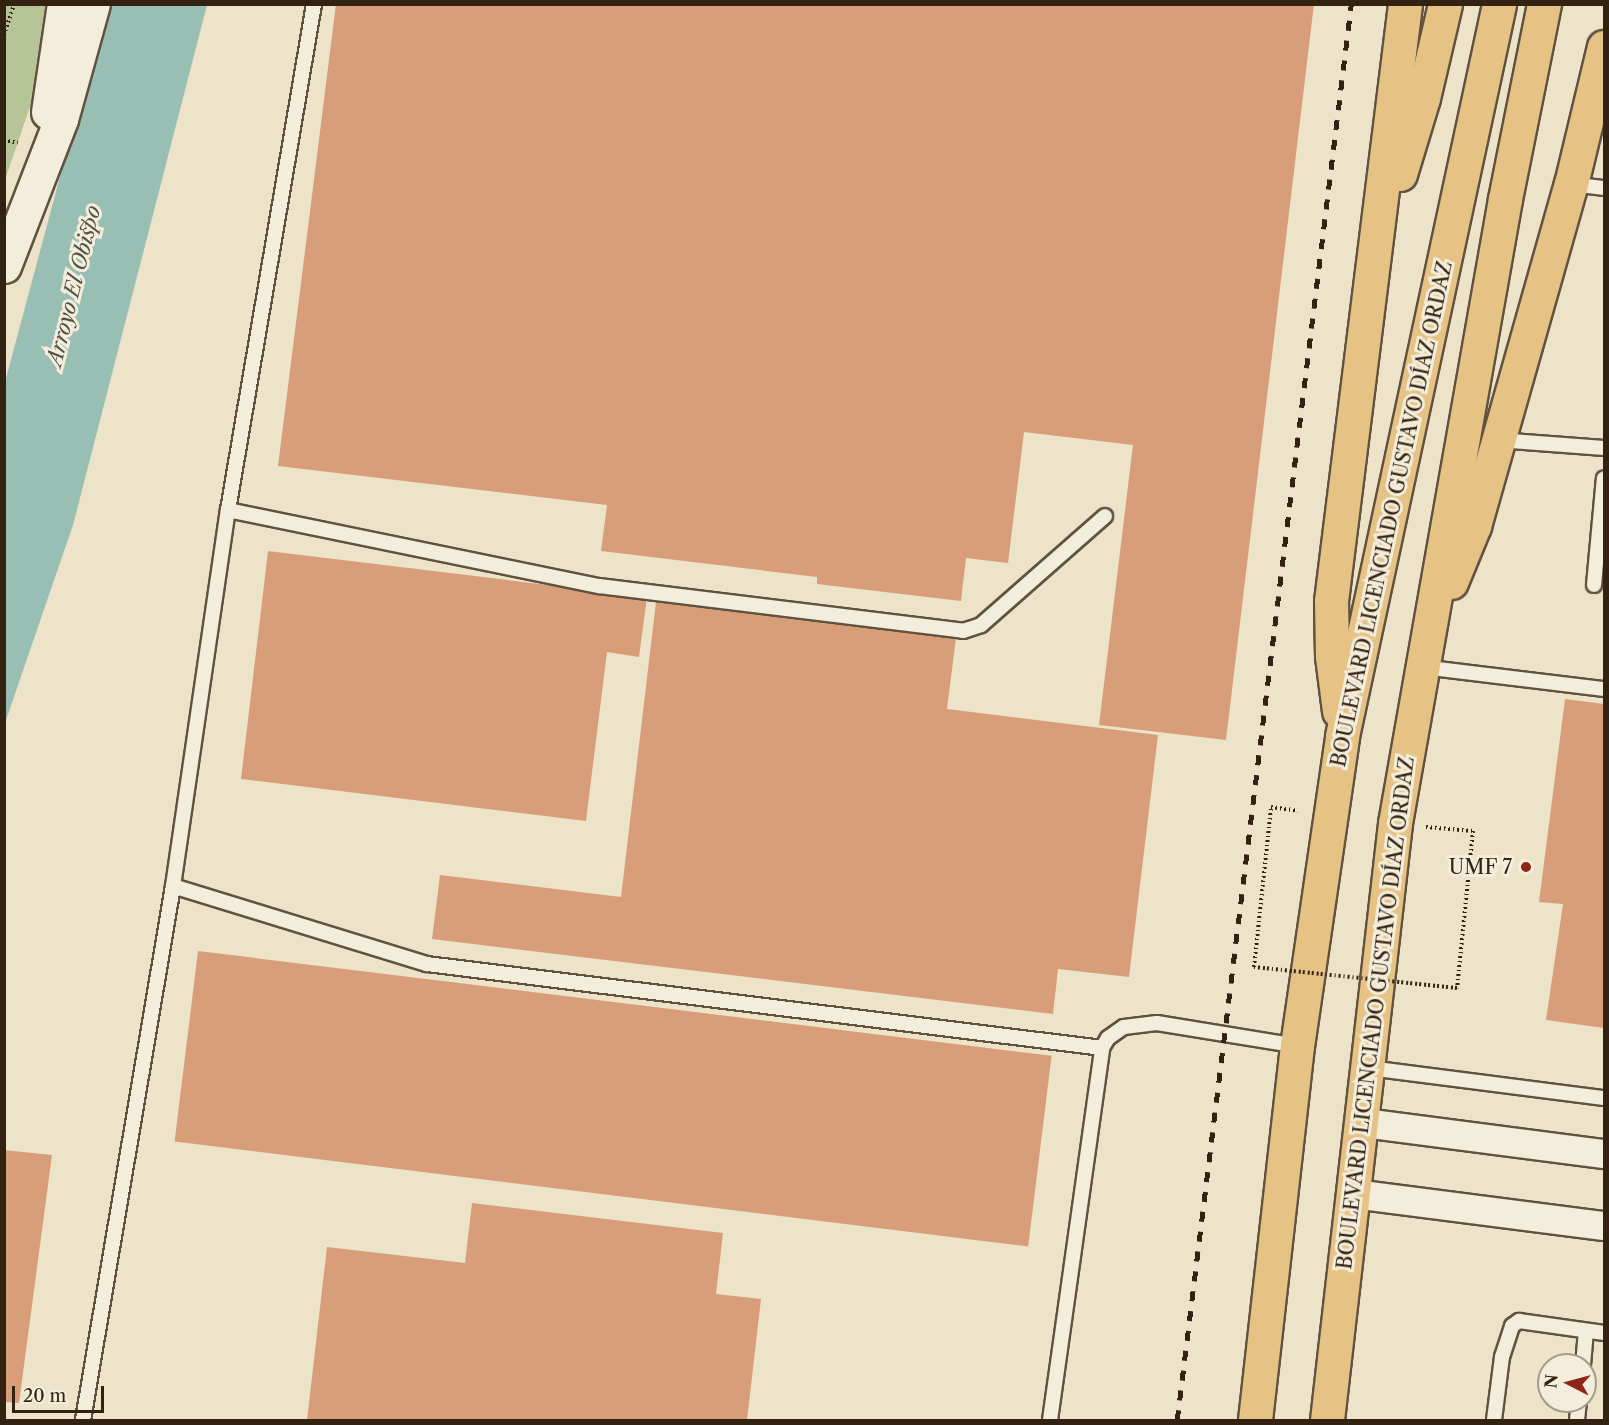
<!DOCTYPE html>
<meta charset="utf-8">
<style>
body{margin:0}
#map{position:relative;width:1609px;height:1425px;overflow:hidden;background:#ece3c9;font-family:"Libre Caslon Text",serif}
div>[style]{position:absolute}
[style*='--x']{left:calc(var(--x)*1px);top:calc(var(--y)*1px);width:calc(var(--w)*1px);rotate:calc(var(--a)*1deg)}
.green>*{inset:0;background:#b6c498}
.water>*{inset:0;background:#99beb4}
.building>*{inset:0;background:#d79e79;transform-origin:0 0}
.path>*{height:4px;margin-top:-2px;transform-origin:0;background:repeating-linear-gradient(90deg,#332212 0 1.5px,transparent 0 4.5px)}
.roads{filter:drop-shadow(2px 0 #615240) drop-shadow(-2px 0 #615240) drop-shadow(0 2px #615240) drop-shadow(0 -2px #615240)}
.service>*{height:14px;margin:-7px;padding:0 7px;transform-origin:7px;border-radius:7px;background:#f3eddc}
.minor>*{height:28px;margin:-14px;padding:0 14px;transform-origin:14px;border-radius:14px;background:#f3eddc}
.tertiary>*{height:33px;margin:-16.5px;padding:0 16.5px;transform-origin:16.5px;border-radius:16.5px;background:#f3eddc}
.primary>*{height:33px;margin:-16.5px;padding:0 16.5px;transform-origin:16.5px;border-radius:16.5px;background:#e6c284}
.rail>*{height:4.5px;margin-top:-2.25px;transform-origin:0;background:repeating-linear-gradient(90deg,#332212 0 10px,transparent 0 20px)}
.path-bridge>*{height:4px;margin-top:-2px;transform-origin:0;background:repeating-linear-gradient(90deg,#332212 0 1.5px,transparent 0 4.5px)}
.dots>*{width:16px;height:16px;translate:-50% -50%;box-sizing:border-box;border:3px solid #f3eddc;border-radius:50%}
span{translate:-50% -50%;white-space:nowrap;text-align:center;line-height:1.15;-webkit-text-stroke:6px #f3eddc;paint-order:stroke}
.street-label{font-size:20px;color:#332212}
.poi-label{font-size:20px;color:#332212}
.right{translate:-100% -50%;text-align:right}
.water-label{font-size:21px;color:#525143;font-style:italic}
.frame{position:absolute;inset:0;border:6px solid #332212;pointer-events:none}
.north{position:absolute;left:1537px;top:1353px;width:60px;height:60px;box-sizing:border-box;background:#f3eddc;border:2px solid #a69c8b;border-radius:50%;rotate:276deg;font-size:16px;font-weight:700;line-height:24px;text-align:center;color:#332212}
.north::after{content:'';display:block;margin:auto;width:21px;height:27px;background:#8f2418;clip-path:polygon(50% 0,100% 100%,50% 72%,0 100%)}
.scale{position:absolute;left:12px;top:1386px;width:92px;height:27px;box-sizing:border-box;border:3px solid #332212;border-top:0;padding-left:8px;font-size:18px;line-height:21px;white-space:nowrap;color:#332212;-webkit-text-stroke:4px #f3eddc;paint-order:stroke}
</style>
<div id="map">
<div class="green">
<div style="clip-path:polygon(5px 5px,52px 5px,40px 77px,5px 180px)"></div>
</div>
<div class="water">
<div style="clip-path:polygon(106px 5px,207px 5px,73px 525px,5px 723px,5px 382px)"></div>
</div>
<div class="building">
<div style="clip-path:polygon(336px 4px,1314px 4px,1226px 740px,1099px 725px,1133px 445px,1024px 432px,1008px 563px,966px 558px,961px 601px,817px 584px,817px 577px,601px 551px,607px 505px,278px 466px)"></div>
<div style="clip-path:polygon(268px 551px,647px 597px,639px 657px,607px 652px,586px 821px,241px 779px)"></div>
<div style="clip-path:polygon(656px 602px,956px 638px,947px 709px,1158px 735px,1129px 977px,1058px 969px,1053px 1014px,432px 939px,440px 875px,621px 897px)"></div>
<div style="clip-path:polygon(1565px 699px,1604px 704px,1604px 1028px,1546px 1020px,1563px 904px,1539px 902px)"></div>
<div style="left:198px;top:951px;width:860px;height:192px;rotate:7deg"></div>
<div style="clip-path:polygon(4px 1150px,52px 1155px,19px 1403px,4px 1402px)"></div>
<div style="clip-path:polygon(472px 1203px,723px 1233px,716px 1294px,761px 1299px,747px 1420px,307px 1420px,327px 1247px,465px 1263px)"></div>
</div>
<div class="path">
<div style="--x:4;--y:35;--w:33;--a:-72"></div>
<div style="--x:4;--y:140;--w:14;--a:12"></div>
<div style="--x:1426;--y:827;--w:47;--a:4.9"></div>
<div style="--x:1473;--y:831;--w:158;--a:95.8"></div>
<div style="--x:1254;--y:967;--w:161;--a:-83.9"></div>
<div style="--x:1271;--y:807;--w:27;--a:8"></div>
</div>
<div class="roads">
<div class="service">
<div style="--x:1571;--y:184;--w:33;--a:7"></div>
<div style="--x:1498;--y:440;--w:106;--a:4.3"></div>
<div style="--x:228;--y:510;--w:379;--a:11.6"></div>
<div style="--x:599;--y:586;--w:367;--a:7"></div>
<div style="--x:963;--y:631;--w:19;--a:-18"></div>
<div style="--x:981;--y:625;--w:165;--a:-41.3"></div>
<div style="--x:1594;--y:585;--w:107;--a:-84.7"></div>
<div style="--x:1422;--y:667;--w:183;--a:6.9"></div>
<div style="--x:173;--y:886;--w:266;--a:17.1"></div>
<div style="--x:427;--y:964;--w:680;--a:7.09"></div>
<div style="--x:1369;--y:1068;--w:237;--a:7.3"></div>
<div style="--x:1583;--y:1365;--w:34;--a:-85"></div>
<div style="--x:83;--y:1420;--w:542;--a:-80.43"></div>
<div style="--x:173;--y:886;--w:380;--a:-81.7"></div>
<div style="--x:228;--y:510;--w:513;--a:-80.35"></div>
<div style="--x:1050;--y:1420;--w:376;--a:-82"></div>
<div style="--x:1102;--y:1048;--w:12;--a:-59"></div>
<div style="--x:1108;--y:1038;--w:19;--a:-35"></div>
<div style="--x:1124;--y:1027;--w:33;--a:-7"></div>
<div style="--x:1157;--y:1023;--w:142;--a:9.3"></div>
<div style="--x:1494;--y:1420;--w:64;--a:-82.8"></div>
<div style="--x:1502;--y:1357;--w:33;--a:-72"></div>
<div style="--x:1512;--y:1326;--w:9;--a:-36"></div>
<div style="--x:1519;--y:1321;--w:86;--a:8"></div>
<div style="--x:1577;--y:1420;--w:19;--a:-84"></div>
</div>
<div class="minor">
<div style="--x:1364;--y:1123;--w:242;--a:7.4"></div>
<div style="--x:1354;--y:1194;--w:252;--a:7.3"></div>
</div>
<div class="tertiary">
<div style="--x:48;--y:112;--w:109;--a:-81.6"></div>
<div style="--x:4;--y:266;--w:158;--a:-68.8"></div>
<div style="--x:61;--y:119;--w:119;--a:-74.5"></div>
</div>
<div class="primary">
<div style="--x:1400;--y:174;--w:79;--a:-73.2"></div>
<div style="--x:1423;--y:98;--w:97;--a:-76.8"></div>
<div style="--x:1451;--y:582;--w:61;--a:-67.7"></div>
<div style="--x:1474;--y:526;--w:355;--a:-74.2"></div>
<div style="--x:1571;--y:184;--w:141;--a:-76.5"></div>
<div style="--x:1339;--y:711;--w:55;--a:-97.3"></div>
<div style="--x:1332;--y:656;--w:55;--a:-91"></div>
<div style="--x:1331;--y:601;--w:602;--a:-82.93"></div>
<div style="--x:1255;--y:1420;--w:376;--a:-83.6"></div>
<div style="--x:1297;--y:1046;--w:313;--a:-81.7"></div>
<div style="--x:1342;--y:736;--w:749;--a:-77.89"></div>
<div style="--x:1327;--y:1420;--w:601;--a:-83.5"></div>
<div style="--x:1395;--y:823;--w:634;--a:-80"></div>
<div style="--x:1505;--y:199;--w:199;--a:-78.7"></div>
</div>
</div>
<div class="rail">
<div style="--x:1177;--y:1420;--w:1427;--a:-82.99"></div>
</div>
<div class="path-bridge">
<div style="--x:1254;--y:967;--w:204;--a:5.9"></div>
</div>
<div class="dots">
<div style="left:1526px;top:867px;background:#8f2418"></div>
</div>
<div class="street-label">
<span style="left:1392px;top:514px;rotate:-78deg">BOULEVARD LICENCIADO GUSTAVO DÍAZ ORDAZ</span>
<span style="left:1376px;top:1013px;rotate:-83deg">BOULEVARD LICENCIADO GUSTAVO DÍAZ ORDAZ</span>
</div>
<div class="poi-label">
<span class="right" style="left:1512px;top:867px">UMF 7</span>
</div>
<div class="water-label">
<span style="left:74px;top:286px;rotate:-76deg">Arroyo El Obispo</span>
</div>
<div class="frame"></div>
<div class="north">N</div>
<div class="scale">20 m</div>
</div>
